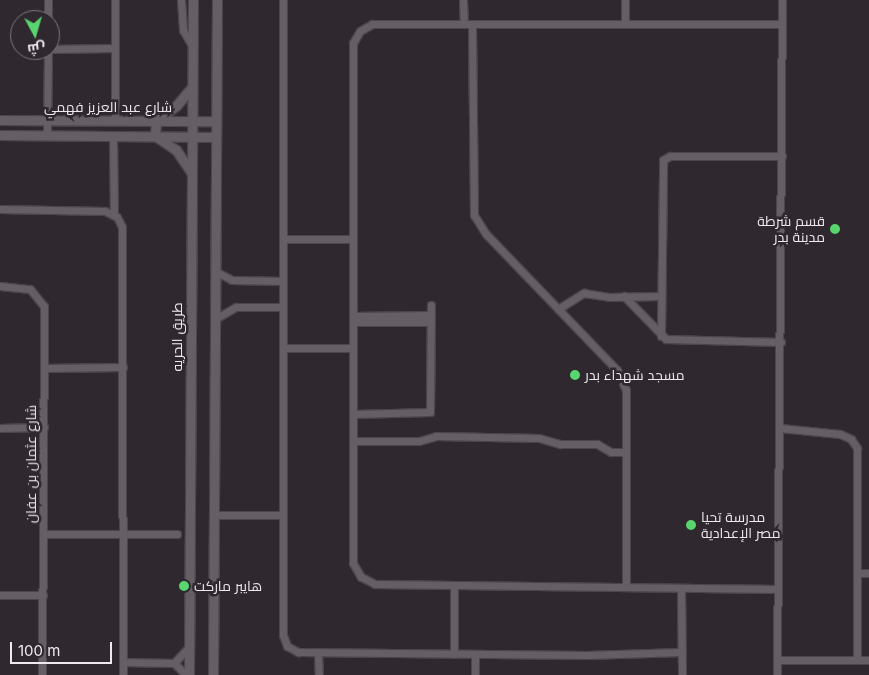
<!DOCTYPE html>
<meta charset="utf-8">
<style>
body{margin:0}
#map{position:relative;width:869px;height:675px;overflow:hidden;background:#2f292f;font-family:Inter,Cairo,sans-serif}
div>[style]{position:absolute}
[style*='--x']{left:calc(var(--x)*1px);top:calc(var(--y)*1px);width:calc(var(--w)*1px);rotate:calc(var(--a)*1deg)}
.roads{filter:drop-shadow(1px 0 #4a464a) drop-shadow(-1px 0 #4a464a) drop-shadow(0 1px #4a464a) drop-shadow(0 -1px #4a464a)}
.minor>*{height:7px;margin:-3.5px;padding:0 3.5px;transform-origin:3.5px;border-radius:3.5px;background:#655e65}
.tertiary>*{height:9px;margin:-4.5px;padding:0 4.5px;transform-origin:4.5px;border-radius:4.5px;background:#655e65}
.dots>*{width:14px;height:14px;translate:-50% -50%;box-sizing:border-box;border:2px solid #2f292f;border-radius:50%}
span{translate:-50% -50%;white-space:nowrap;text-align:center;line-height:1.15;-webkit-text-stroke:5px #2f292f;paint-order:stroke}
.street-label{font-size:14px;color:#ede9ed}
.poi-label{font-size:14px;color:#ede9ed}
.right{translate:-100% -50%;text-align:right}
.left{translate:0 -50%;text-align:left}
.north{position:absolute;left:10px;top:10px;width:50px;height:50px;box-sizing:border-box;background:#2f292f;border:1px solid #7b767b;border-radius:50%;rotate:174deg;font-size:14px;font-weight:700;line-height:20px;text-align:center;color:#ede9ed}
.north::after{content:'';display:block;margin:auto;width:18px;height:22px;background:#59d56f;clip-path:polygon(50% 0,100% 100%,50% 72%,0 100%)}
.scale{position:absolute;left:10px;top:642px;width:102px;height:22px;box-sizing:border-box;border:2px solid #ede9ed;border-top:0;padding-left:6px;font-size:15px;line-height:18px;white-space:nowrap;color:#ede9ed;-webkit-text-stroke:4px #2f292f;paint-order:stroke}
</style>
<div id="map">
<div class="roads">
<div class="minor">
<div style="--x:48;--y:0;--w:20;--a:90"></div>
<div style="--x:115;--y:0;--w:121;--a:90"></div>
<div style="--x:181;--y:0;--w:30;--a:86"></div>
<div style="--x:183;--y:30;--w:20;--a:60"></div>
<div style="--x:283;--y:0;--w:635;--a:90"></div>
<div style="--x:283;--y:635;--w:12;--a:70"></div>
<div style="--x:287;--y:646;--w:13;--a:29"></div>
<div style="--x:298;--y:652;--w:289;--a:0.6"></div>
<div style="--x:587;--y:655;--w:94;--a:-1.8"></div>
<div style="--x:463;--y:0;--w:24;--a:88"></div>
<div style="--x:472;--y:24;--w:191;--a:89.4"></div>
<div style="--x:474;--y:215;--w:22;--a:58"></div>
<div style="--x:486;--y:234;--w:189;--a:46.1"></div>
<div style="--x:617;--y:370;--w:22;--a:66"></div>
<div style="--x:626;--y:390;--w:197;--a:90"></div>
<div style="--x:625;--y:24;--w:24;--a:-90"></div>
<div style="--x:50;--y:49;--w:65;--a:-0.9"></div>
<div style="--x:47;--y:135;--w:85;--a:-89.3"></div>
<div style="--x:113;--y:136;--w:79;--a:89.3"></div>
<div style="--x:0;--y:209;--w:105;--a:1.1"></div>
<div style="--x:105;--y:211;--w:13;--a:27"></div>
<div style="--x:117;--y:217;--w:11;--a:63"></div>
<div style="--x:122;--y:227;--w:448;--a:89.9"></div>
<div style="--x:283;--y:239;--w:70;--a:0"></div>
<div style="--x:215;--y:271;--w:19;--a:28"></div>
<div style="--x:232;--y:280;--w:51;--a:1.1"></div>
<div style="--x:0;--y:286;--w:30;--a:6"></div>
<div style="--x:30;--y:289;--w:22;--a:51"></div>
<div style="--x:44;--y:306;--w:369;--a:90.3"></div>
<div style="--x:624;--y:296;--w:60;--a:45.7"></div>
<div style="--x:666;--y:339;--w:115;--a:1.5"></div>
<div style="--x:558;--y:309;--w:31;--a:-32"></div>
<div style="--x:584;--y:293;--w:25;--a:9"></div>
<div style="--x:609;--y:297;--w:52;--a:-1.1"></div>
<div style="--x:353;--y:316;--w:78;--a:-0.7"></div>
<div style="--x:215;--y:319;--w:24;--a:-30"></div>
<div style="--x:236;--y:307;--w:47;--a:0"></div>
<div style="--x:353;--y:322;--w:78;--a:0"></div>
<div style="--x:661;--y:336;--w:176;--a:-89.3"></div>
<div style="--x:663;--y:160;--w:8;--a:-30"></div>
<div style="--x:670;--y:156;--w:112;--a:0"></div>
<div style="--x:283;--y:348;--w:70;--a:0"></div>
<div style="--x:44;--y:368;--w:79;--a:-0.7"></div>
<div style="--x:353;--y:414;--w:77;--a:-1.5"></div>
<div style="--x:430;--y:412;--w:107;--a:-89.5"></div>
<div style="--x:0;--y:428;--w:44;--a:-1.3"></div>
<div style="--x:780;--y:428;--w:60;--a:5.7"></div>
<div style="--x:840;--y:434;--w:12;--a:24"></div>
<div style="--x:851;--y:439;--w:11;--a:56"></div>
<div style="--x:857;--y:448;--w:212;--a:90"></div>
<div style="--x:353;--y:441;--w:66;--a:0"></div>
<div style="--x:419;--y:441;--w:18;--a:-16"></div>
<div style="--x:436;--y:436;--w:103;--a:1.1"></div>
<div style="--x:539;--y:438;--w:22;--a:16"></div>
<div style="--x:560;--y:444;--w:37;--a:0"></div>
<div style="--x:597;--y:444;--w:16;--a:30"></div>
<div style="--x:611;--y:452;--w:15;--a:0"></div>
<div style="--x:214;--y:515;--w:69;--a:0"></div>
<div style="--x:43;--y:534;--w:134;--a:0"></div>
<div style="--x:857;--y:573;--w:12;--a:0"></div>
<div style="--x:454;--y:585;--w:69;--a:90"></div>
<div style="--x:681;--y:588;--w:87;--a:89.3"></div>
<div style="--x:778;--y:589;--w:403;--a:-179.3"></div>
<div style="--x:375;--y:584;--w:16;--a:-153"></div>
<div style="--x:361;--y:577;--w:16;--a:-120"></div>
<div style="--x:353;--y:563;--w:520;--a:-90"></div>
<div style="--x:353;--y:43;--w:14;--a:-60"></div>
<div style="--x:360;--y:31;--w:14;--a:-30"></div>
<div style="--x:372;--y:24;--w:410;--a:0"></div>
<div style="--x:0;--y:595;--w:43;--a:0"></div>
<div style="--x:318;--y:652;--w:23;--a:88"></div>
<div style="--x:777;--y:660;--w:92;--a:0"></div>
<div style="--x:123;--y:662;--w:51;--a:1.1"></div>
<div style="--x:174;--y:663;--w:22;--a:-47"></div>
<div style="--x:174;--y:663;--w:17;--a:45"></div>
<div style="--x:475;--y:675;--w:21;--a:-90"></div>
<div style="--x:777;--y:675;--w:675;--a:-89.58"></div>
</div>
<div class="tertiary">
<div style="--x:0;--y:120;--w:216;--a:0.3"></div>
<div style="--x:0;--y:135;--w:216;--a:0.5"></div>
<div style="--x:191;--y:172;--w:27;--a:-124"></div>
<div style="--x:176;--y:150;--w:25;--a:-146"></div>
<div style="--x:155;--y:136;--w:15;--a:-86"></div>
<div style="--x:156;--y:121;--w:25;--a:-37"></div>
<div style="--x:176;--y:106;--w:25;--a:-50"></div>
<div style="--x:189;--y:675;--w:675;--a:-89.66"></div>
<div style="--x:213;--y:675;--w:675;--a:-89.66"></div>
</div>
</div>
<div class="dots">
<div style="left:835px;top:229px;background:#59d56f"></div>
<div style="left:575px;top:375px;background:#59d56f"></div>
<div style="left:691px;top:525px;background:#59d56f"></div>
<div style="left:184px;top:586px;background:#59d56f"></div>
</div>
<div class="street-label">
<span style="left:108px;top:107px">شارع عبد العزيز فهمي</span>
<span style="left:177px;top:337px;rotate:-90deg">طريق الحريه</span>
<span style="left:31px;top:464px;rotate:-90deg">شارع عثمان بن عفان</span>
</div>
<div class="poi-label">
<span class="right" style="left:825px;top:229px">قسم شرطة<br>مدينة بدر</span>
<span class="left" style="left:585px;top:375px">مسجد شهداء بدر</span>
<span class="left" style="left:701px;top:525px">مدرسة تحيا<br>مصر الإعدادية</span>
<span class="left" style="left:194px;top:586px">هايبر ماركت</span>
</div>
<div class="north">ش</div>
<div class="scale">100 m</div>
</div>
